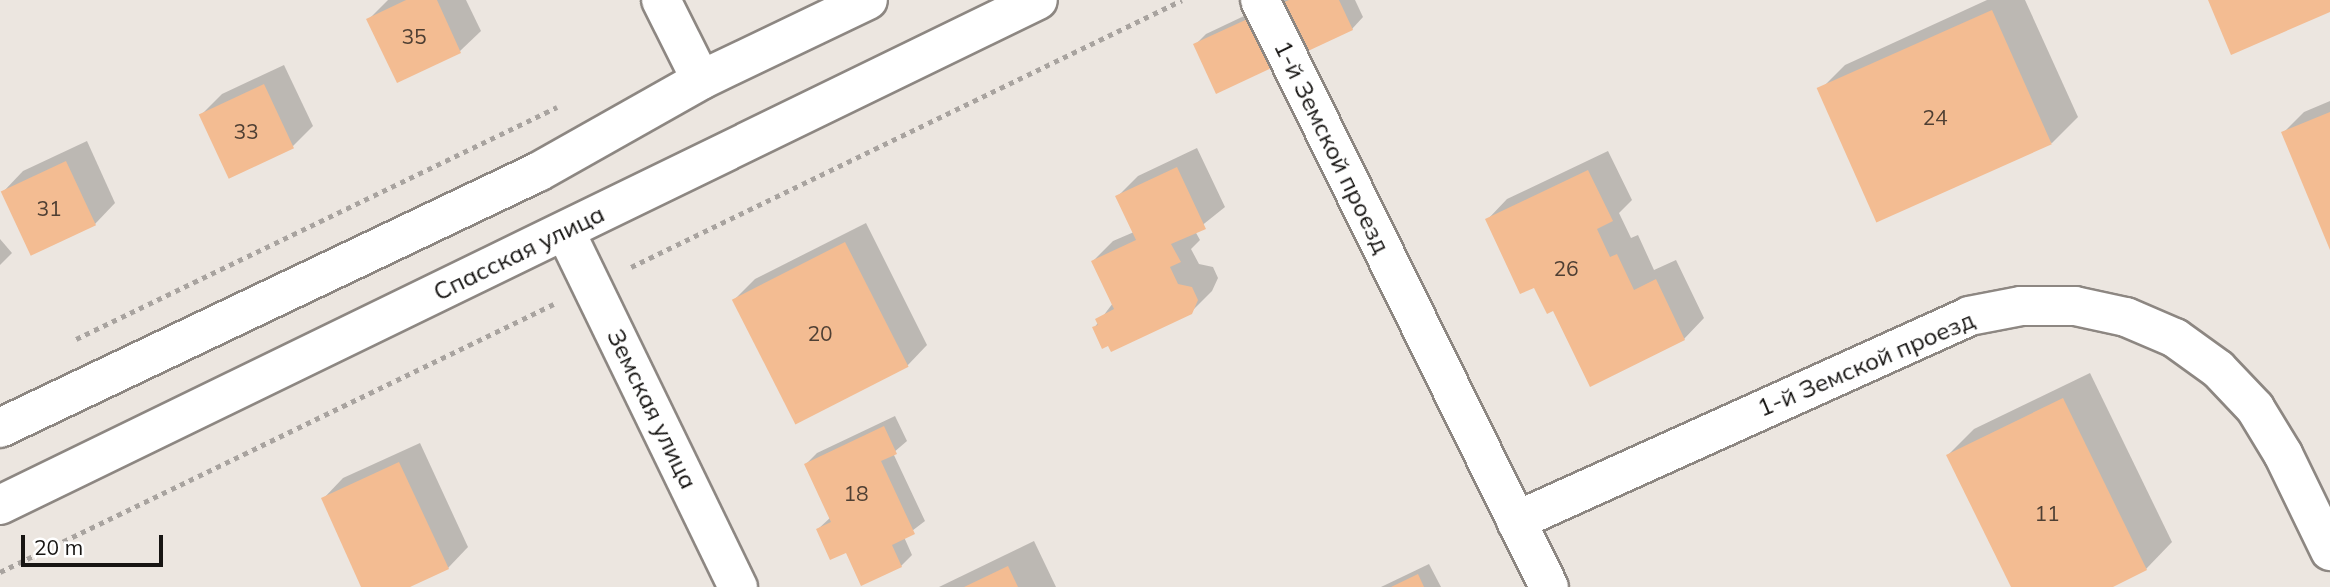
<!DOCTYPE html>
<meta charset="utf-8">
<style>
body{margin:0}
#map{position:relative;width:2330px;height:587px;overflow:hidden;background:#ece6e0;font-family:Mulish,sans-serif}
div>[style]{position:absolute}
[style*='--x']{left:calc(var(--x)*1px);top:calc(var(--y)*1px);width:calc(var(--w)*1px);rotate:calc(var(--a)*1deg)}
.shadow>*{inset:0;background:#0003}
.building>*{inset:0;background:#f3bc92;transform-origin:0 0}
.path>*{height:4.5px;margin-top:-2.25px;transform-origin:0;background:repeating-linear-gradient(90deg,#a8a39f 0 5px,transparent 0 10px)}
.roads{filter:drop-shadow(2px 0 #8d8782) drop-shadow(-2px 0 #8d8782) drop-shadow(0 2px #8d8782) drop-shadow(0 -2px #8d8782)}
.street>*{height:38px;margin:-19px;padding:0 19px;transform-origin:19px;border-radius:19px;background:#fff}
.secondary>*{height:38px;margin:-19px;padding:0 19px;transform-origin:19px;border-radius:19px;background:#fff}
span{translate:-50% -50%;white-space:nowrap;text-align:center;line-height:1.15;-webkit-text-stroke:6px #fff;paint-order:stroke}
.number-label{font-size:21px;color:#4e3f33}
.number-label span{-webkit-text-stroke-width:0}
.street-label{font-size:24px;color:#171513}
.scale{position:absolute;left:21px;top:535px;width:142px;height:32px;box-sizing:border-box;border:4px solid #171513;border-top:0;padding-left:9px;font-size:21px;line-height:24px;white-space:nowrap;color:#171513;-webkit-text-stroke:5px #fff;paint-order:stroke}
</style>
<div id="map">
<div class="shadow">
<div style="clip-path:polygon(388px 0,466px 0,481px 31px,460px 51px,398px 81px,369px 19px)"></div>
<div style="clip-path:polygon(1278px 0,1355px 0,1363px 17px,1352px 29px,1195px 45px,1206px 34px)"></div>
<div style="clip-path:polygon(1987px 0,2025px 0,2078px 117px,2052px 143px,1819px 91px,1845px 65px)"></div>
<div style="clip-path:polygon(284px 65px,313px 126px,293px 146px,201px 115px,222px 94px)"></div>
<div style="clip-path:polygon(2330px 101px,2330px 245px,2283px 133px,2304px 112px)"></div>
<div style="clip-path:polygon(87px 141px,115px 203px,95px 224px,3px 192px,23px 171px)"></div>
<div style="clip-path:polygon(1197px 148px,1225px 207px,1195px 231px,1200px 240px,1191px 249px,1199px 264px,1213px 267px,1218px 278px,1212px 291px,1191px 312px,1094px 328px,1113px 303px,1093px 261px,1113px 241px,1134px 232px,1118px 196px,1138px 176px)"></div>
<div style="clip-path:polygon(1608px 151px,1632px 200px,1619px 213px,1631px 238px,1638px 235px,1654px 270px,1676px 260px,1704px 318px,1684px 339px,1554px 308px,1487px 220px,1507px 199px)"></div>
<div style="clip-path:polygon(866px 223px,927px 345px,907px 366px,735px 299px,755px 279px)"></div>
<div style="clip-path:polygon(0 239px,12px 253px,0 265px)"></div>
<div style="clip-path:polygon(2090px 373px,2172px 542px,2146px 569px,2109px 587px,2013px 587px,1948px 455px,1974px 429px)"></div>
<div style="clip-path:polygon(895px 416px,907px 441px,893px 453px,925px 521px,904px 537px,912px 555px,901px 566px,847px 551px,818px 529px,831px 517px,806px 464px,817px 453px)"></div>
<div style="clip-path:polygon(420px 443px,468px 547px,448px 568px,405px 587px,363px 587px,323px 499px,343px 478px)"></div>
<div style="clip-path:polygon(1034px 541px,1056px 587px,939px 587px)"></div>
<div style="clip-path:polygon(1429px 564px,1441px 587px,1381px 587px)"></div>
</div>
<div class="building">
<div style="clip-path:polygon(406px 0,437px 0,461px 53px,397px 83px,366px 19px)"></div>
<div style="clip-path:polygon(1289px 0,1339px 0,1353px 30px,1216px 94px,1193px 44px)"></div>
<div style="clip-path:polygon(2208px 0,2330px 0,2330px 12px,2231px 55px)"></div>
<div style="left:1992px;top:10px;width:147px;height:192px;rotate:66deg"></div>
<div style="left:264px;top:84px;width:71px;height:72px;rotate:65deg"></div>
<div style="clip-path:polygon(2330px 112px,2330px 250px,2281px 132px)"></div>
<div style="left:66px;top:161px;width:71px;height:72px;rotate:65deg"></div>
<div style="clip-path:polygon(1177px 167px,1206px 229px,1171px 244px,1181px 262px,1170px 267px,1178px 284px,1192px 287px,1198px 300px,1192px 314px,1111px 352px,1108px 346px,1102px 349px,1092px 327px,1098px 325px,1095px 319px,1114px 309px,1091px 261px,1136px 240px,1115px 196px)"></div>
<div style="clip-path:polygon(1588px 170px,1613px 221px,1597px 229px,1610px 257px,1617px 254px,1634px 290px,1656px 279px,1685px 340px,1590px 387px,1553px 311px,1547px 314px,1534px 288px,1520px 294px,1485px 219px)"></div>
<div style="left:845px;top:242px;width:140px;height:127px;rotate:63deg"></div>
<div style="clip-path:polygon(2063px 398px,2147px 570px,2113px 587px,2011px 587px,1946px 455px)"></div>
<div style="clip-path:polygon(884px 426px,897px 454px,881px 461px,915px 534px,892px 545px,902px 567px,861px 586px,846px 553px,830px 560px,816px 529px,831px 522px,804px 464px)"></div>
<div style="clip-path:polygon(399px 462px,449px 569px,410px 587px,361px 587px,321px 498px)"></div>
<div style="clip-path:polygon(1008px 566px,1018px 587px,964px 587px)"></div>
<div style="clip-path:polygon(1418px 574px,1424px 587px,1391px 587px)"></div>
</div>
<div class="path">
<div style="--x:631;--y:267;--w:612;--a:-25.85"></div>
<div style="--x:76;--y:339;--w:534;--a:-25.75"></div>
<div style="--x:0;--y:572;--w:615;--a:-25.82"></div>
</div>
<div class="roads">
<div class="street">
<div style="--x:661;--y:0;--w:89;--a:63.4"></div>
<div style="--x:1260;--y:0;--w:654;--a:63.79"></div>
<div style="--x:565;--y:231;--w:396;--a:64.1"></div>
<div style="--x:1516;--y:521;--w:497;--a:-24.3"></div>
<div style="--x:1969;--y:316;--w:53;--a:-10.9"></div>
<div style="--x:2021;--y:306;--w:54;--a:0"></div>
<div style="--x:2075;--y:306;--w:52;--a:12.2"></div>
<div style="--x:2126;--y:317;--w:53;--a:23.2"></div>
<div style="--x:2175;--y:338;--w:53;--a:35.8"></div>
<div style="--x:2218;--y:369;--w:54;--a:46.5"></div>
<div style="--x:2255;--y:408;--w:54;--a:58.7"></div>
<div style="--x:2283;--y:454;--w:108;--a:64.1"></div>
</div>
<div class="secondary">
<div style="--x:0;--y:428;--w:596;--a:-25.45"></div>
<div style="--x:538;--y:172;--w:187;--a:-29.4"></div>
<div style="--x:701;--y:80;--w:185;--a:-25.6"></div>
<div style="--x:0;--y:505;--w:1154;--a:-25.94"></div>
</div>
</div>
<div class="number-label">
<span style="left:414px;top:36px">35</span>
<span style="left:1935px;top:117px">24</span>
<span style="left:246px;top:131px">33</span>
<span style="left:49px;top:208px">31</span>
<span style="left:1566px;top:268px">26</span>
<span style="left:820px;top:333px">20</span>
<span style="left:856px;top:493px">18</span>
<span style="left:2047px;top:513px">11</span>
</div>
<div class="street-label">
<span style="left:1332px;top:147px;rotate:64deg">1-й Земской проезд</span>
<span style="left:519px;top:253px;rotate:-26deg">Спасская улица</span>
<span style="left:1866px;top:364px;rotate:-23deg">1-й Земской проезд</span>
<span style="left:652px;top:409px;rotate:64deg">Земская улица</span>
</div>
<div class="scale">20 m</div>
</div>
